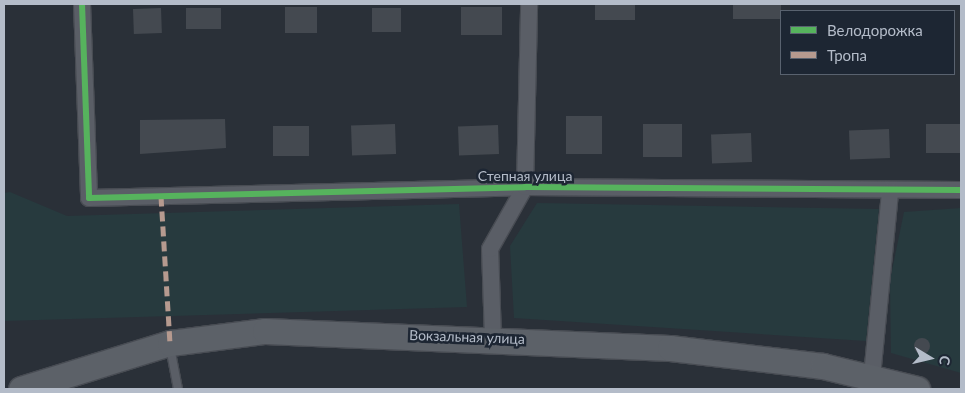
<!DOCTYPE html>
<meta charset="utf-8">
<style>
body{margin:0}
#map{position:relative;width:965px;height:393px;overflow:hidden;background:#2a3038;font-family:Lato,sans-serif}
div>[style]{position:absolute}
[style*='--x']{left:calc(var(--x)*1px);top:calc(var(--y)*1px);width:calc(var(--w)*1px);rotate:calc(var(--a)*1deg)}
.green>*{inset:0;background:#273a3e}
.building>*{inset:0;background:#444950;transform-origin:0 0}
.round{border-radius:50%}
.roads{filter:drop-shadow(1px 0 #484c53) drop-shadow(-1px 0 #484c53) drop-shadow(0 1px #484c53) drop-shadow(0 -1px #484c53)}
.service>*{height:8px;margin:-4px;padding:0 4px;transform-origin:4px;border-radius:4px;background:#5a5e66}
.minor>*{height:16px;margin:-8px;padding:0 8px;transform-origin:8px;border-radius:8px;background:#5a5e66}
.primary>*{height:25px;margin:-12.5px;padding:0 12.5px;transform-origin:12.5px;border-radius:12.5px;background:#5c6168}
.quiet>*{height:5px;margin-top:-2.5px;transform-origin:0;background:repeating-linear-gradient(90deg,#b69a8f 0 10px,transparent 0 15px)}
.cycleway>*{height:6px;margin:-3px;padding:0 3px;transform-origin:3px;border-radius:3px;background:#56b35d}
span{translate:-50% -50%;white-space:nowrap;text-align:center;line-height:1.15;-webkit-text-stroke:5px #1d2633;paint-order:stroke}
.street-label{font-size:14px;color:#b4bcc9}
.frame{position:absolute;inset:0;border:5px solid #b4bcc9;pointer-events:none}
.legend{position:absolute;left:780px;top:10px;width:175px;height:65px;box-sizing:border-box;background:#1d2633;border:1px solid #59626f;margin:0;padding:6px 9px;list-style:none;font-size:15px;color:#b4bcc9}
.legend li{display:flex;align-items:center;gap:10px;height:25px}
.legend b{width:25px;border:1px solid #59626f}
.north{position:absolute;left:905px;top:333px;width:50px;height:50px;-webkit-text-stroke:4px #1d2633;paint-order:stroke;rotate:99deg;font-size:14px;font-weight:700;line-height:20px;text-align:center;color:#b4bcc9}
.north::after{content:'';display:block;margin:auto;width:18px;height:22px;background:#b4bcc9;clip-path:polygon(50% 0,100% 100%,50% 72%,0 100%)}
</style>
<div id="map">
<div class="green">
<div style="clip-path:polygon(10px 192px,67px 216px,459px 204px,467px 307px,4px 321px,4px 193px)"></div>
<div style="clip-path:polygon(537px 203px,879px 209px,866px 341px,514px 318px,510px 246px)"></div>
<div style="clip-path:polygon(961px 208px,961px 373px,891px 353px,890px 280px,904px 212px)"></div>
</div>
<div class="building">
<div style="left:595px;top:4px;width:40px;height:16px"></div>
<div style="left:733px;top:4px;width:48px;height:15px"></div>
<div style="left:285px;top:7px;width:32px;height:26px"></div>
<div style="left:461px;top:7px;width:41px;height:28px"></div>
<div style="left:161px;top:8px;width:25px;height:28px;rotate:88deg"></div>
<div style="left:221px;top:8px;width:21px;height:35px;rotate:90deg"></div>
<div style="left:372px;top:8px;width:29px;height:24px"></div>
<div style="left:566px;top:116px;width:36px;height:38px"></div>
<div style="clip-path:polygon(225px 119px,226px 148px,140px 154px,140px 120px)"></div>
<div style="left:395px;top:124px;width:30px;height:44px;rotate:88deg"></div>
<div style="left:643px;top:124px;width:39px;height:33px"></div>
<div style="left:961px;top:124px;width:29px;height:35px;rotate:90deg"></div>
<div style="left:498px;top:125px;width:29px;height:40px;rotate:88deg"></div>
<div style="left:273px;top:126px;width:36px;height:30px"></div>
<div style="left:889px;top:129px;width:29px;height:40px;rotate:88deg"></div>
<div style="left:751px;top:133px;width:29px;height:40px;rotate:88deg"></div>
<div class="round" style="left:914px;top:338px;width:16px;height:16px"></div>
</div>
<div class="roads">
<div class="service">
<div style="--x:170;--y:347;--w:43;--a:79.2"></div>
</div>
<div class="minor">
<div style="--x:82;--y:4;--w:194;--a:87.9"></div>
<div style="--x:89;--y:198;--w:436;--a:-1.4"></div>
<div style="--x:525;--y:187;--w:436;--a:0.4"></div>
<div style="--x:493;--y:338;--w:89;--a:-91.9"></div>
<div style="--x:490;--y:249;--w:71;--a:-60.6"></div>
<div style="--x:525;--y:187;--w:183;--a:-88.7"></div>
<div style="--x:872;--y:376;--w:186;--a:-84.4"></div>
</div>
<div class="primary">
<div style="--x:21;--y:389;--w:156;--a:-17.2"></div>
<div style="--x:170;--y:343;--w:96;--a:-7.2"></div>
<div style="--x:265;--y:331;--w:405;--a:2.4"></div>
<div style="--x:670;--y:348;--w:154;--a:6.7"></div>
<div style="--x:823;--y:366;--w:97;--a:13.7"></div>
</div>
</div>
<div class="quiet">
<div style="--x:161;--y:196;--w:147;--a:86.5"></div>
</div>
<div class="cycleway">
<div style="--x:82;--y:4;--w:194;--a:87.9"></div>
<div style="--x:89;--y:198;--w:436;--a:-1.4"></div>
<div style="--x:525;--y:187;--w:436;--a:0.4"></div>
</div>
<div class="street-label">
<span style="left:525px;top:176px">Степная улица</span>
<span style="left:467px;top:337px;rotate:2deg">Вокзальная улица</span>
</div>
<div class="frame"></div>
<ul class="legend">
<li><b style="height:6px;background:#56b35d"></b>Велодорожка</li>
<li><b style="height:6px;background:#b69a8f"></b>Тропа</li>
</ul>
<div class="north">С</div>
</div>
